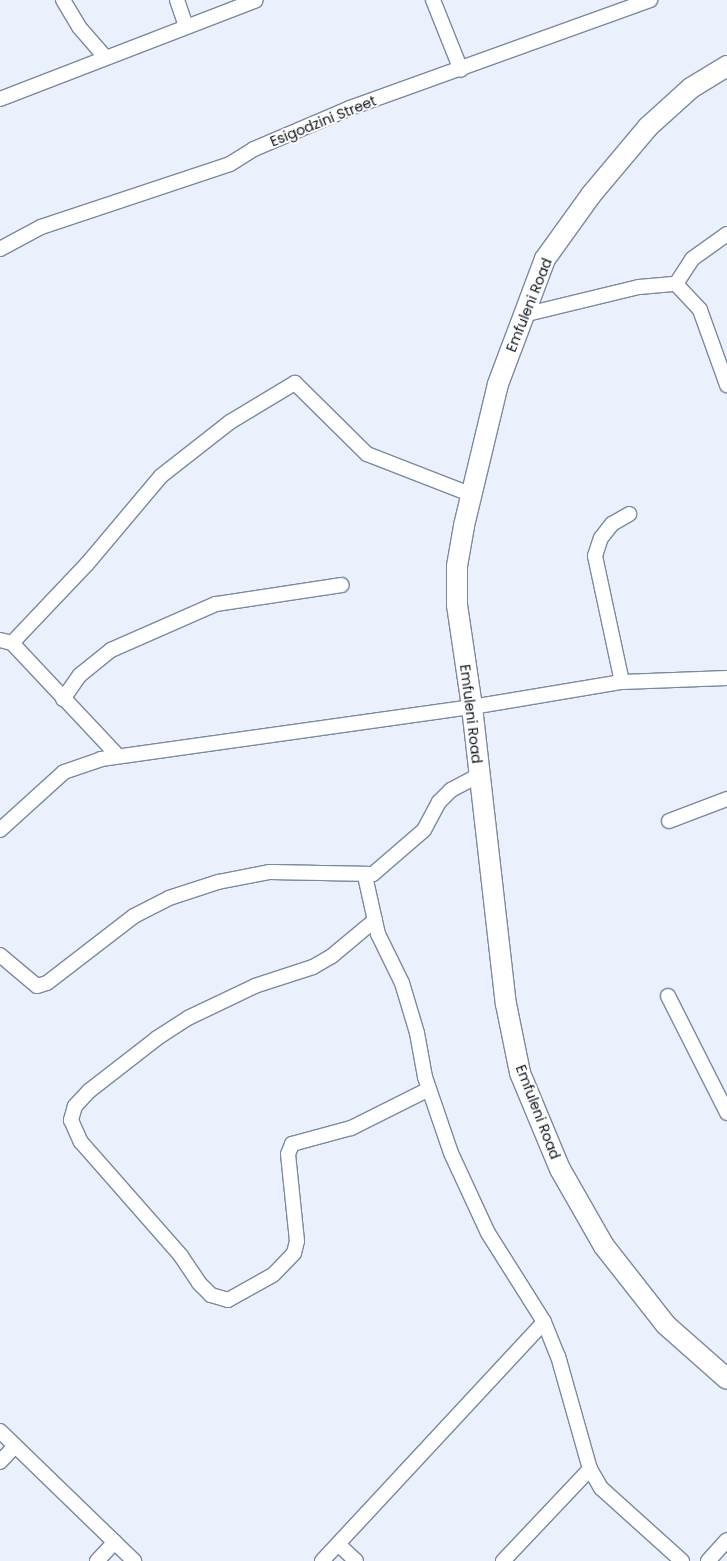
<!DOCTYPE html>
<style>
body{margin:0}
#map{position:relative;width:727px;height:1561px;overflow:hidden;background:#ebf1fc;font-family:Poppins,sans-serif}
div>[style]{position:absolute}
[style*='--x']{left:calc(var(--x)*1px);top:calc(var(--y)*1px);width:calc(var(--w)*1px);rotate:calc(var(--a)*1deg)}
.roads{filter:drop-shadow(1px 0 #7b89a1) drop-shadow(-1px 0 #7b89a1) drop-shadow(0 1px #7b89a1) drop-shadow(0 -1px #7b89a1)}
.street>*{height:14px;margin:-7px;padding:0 7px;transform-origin:7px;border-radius:7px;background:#fff}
.secondary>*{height:20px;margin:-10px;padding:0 10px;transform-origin:10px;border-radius:10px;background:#fff}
span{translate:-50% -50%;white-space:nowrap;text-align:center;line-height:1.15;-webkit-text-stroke:4px #fefefe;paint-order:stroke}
.street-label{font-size:14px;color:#0e141c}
</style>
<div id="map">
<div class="roads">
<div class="street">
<div style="--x:63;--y:0;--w:31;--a:59"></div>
<div style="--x:79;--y:27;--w:40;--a:49"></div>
<div style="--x:177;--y:0;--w:28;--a:71"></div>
<div style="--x:433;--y:0;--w:75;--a:68.2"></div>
<div style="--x:0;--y:99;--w:274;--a:-21.1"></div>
<div style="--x:0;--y:249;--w:47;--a:-28.2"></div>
<div style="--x:41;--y:227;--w:199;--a:-18.4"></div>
<div style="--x:230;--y:164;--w:28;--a:-32"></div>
<div style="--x:254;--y:149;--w:104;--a:-23.1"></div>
<div style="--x:350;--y:108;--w:319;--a:-19.8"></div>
<div style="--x:676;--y:284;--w:30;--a:-57"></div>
<div style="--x:692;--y:259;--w:43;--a:-35.5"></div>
<div style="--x:523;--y:315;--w:119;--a:-13.6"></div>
<div style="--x:639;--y:287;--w:37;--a:-5"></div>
<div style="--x:676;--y:284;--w:35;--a:47"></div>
<div style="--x:700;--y:310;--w:80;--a:70.2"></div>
<div style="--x:0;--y:640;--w:12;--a:14"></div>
<div style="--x:12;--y:643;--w:155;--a:46.8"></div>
<div style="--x:12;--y:643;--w:109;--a:-46.5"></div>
<div style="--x:87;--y:564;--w:115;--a:-49.9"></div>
<div style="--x:161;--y:476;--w:88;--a:-38"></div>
<div style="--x:230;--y:422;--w:76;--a:-31"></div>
<div style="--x:295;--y:383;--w:101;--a:44.6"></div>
<div style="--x:367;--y:454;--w:113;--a:21.3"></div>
<div style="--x:622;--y:682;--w:129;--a:-102.1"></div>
<div style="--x:595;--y:556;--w:19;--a:-72"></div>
<div style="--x:601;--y:538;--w:18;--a:-52"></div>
<div style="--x:612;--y:524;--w:20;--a:-30"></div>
<div style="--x:63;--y:699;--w:29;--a:-55"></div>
<div style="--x:80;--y:675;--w:40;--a:-39"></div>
<div style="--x:111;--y:650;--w:115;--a:-23.7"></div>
<div style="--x:216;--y:604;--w:127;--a:-8.6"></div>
<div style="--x:669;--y:821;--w:62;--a:-20.8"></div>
<div style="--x:0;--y:830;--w:86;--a:-42.2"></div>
<div style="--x:64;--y:772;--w:39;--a:-19"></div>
<div style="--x:101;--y:759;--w:375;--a:-8"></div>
<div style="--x:472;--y:707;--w:152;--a:-9.5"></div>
<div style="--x:622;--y:682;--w:105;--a:-2.2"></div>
<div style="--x:365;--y:876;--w:59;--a:77.4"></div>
<div style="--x:378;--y:934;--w:55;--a:63.9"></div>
<div style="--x:402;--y:983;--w:52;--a:73.3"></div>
<div style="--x:417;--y:1033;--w:45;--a:79.7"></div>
<div style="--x:425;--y:1077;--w:80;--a:71.1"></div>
<div style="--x:451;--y:1153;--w:88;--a:65.2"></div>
<div style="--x:488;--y:1233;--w:105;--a:57.8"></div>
<div style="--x:544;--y:1322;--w:37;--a:68"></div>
<div style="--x:558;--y:1356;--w:117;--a:74.2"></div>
<div style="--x:590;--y:1469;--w:22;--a:60"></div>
<div style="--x:601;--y:1488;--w:109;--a:42"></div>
<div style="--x:375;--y:920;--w:56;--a:140.1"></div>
<div style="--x:332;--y:956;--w:22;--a:150"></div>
<div style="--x:313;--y:967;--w:61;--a:161.9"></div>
<div style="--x:255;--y:986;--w:74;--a:154.5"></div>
<div style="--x:188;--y:1018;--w:38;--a:147"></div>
<div style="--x:156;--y:1039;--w:85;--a:142.2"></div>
<div style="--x:89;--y:1091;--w:21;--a:133"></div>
<div style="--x:75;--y:1106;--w:15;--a:106"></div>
<div style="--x:71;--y:1120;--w:24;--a:66"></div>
<div style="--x:81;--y:1142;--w:152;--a:48.7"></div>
<div style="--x:181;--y:1256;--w:32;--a:56"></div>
<div style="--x:199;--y:1283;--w:17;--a:45"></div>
<div style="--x:211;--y:1295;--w:18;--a:16"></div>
<div style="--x:228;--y:1300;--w:51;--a:-29.1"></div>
<div style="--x:273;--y:1275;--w:30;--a:-46"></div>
<div style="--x:294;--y:1253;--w:12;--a:-76"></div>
<div style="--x:297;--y:1241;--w:87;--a:-95.9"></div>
<div style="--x:288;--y:1154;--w:11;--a:-68"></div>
<div style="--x:292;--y:1144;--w:61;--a:-15.2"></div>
<div style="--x:351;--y:1128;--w:87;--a:-26.6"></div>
<div style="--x:0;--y:955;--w:48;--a:40"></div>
<div style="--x:37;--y:986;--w:10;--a:-17"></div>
<div style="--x:47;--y:983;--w:110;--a:-37.6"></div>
<div style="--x:134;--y:916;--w:39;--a:-27"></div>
<div style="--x:169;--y:898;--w:52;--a:-18.1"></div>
<div style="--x:218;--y:882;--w:53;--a:-10.9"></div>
<div style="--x:270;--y:872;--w:103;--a:1.1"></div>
<div style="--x:373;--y:874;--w:67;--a:-40.8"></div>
<div style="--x:424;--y:830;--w:32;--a:-62"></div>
<div style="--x:439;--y:802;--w:17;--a:-45"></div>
<div style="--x:451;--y:790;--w:32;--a:-28"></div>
<div style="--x:668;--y:996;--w:131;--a:63.2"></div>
<div style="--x:0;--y:1431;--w:187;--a:44.1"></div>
<div style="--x:0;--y:1462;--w:22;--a:-47"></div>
<div style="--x:339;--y:1545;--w:23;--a:43"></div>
<div style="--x:97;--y:1561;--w:26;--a:-47"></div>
<div style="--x:322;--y:1561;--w:326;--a:-47.1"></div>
<div style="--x:503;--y:1561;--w:127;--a:-46.6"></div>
<div style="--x:708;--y:1561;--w:28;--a:-48"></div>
</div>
<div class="secondary">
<div style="--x:727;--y:66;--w:42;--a:148.6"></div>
<div style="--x:691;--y:88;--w:58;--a:137.8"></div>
<div style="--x:648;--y:127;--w:89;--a:130"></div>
<div style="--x:591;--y:195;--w:79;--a:125.7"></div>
<div style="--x:545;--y:259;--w:134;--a:110.6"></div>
<div style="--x:498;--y:384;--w:146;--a:103.5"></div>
<div style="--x:464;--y:526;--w:41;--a:99.9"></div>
<div style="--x:457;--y:566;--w:39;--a:90"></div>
<div style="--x:457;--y:605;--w:103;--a:81.6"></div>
<div style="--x:472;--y:707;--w:299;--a:83.5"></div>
<div style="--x:506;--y:1004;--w:70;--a:78.5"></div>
<div style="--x:520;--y:1073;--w:104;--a:67.4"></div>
<div style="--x:560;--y:1169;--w:89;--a:60.3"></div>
<div style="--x:604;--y:1246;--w:100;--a:51.9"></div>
<div style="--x:666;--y:1325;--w:81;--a:41.5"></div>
</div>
</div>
<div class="street-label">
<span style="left:323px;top:121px;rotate:-22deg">Esigodzini Street</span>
<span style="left:529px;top:305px;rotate:-68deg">Emfuleni Road</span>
<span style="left:471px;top:714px;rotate:83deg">Emfuleni Road</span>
<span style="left:538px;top:1112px;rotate:69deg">Emfuleni Road</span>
</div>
</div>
